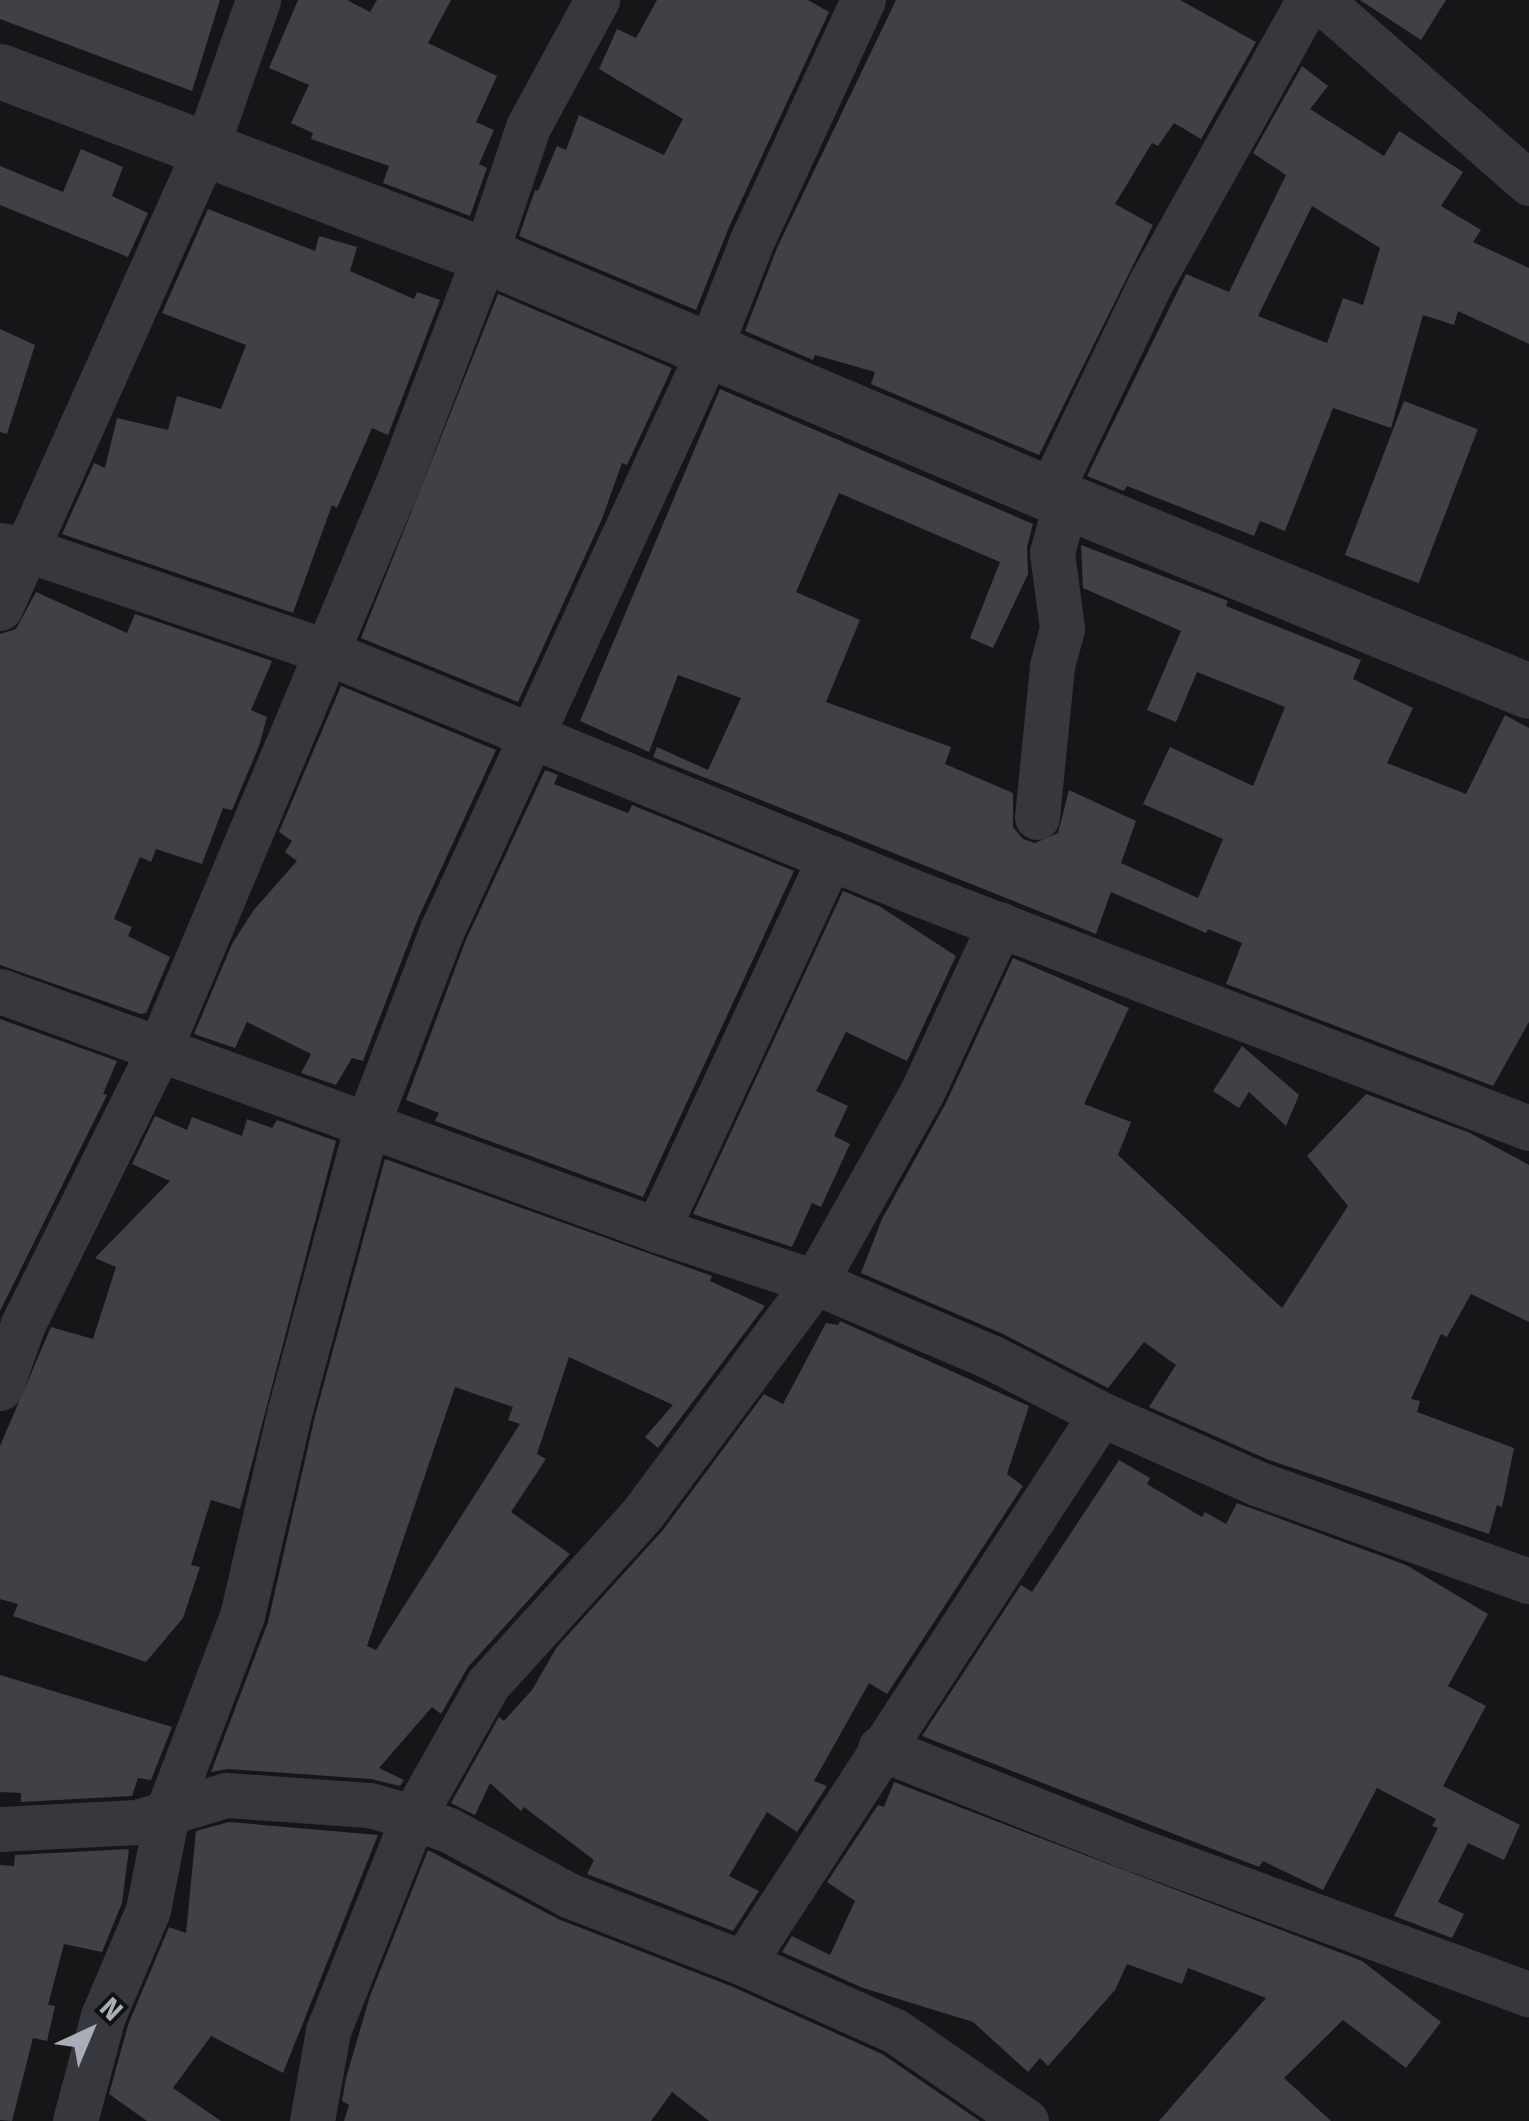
<!DOCTYPE html>
<style>
body{margin:0}
#map{position:relative;width:1529px;height:2121px;overflow:hidden;background:#161618;font-family:"Fira Sans",sans-serif}
div>[style]{position:absolute}
[style*='--x']{left:calc(var(--x)*1px);top:calc(var(--y)*1px);width:calc(var(--w)*1px);rotate:calc(var(--a)*1deg)}
.building>*{inset:0;background:#404145;transform-origin:0 0}
.minor>*{height:45px;margin:-22.5px;padding:0 22.5px;transform-origin:22.5px;border-radius:22.5px;background:#37383d}
.tertiary>*{height:55px;margin:-27.5px;padding:0 27.5px;transform-origin:27.5px;border-radius:27.5px;background:#37383d}
span{translate:-50% -50%;white-space:nowrap;text-align:center;line-height:1.15;-webkit-text-stroke:10px #111113;paint-order:stroke}
.north{position:absolute;left:40px;top:1981px;width:100px;height:100px;-webkit-text-stroke:8px #111113;paint-order:stroke;rotate:44deg;font-size:28px;font-weight:700;line-height:40px;text-align:center;color:#a8adb8}
.north::after{content:'';display:block;margin:auto;width:35px;height:45px;background:#a8adb8;clip-path:polygon(50% 0,100% 100%,50% 72%,0 100%)}
</style>
<div id="map">
<div class="building">
<div style="clip-path:polygon(0 0,220px 0,192px 91px,0 19px)"></div>
<div style="clip-path:polygon(298px 0,347px 0,370px 12px,377px 0,451px 0,428px 43px,497px 76px,476px 122px,494px 130px,479px 164px,487px 168px,470px 216px,383px 183px,389px 166px,311px 139px,313px 133px,291px 123px,309px 85px,269px 68px)"></div>
<div style="clip-path:polygon(657px 0,808px 0,829px 12px,729px 227px,696px 310px,519px 236px,535px 190px,538px 191px,557px 146px,566px 150px,579px 115px,664px 155px,683px 119px,599px 69px,617px 29px,636px 38px)"></div>
<div style="clip-path:polygon(896px 0,1180px 0,1256px 42px,1201px 139px,1174px 123px,1158px 146px,1152px 143px,1115px 204px,1153px 225px,1039px 455px,871px 384px,875px 372px,815px 355px,813px 360px,745px 331px,777px 248px)"></div>
<div style="clip-path:polygon(1360px 0,1446px 0,1421px 40px)"></div>
<div style="clip-path:polygon(evenodd,1302px 66px,1328px 86px,1310px 109px,1384px 156px,1399px 131px,1463px 172px,1441px 206px,1481px 230px,1473px 242px,1529px 268px,1529px 344px,1458px 311px,1454px 325px,1423px 315px,1391px 428px,1333px 408px,1285px 531px,1260px 521px,1254px 536px,1127px 486px,1124px 491px,1087px 476px,1186px 274px,1229px 292px,1286px 175px,1253px 153px,1302px 66px,1312px 206px,1380px 248px,1363px 305px,1343px 298px,1327px 343px,1258px 316px,1312px 206px)"></div>
<div style="clip-path:polygon(81px 149px,123px 167px,112px 196px,148px 213px,128px 257px,0 205px,0 166px,63px 192px)"></div>
<div style="clip-path:polygon(208px 209px,315px 251px,319px 236px,357px 247px,350px 271px,414px 299px,417px 292px,440px 300px,388px 435px,372px 428px,337px 508px,332px 505px,293px 613px,62px 534px,94px 463px,105px 468px,117px 418px,168px 430px,177px 396px,221px 409px,223px 404px,246px 345px,162px 313px)"></div>
<div style="clip-path:polygon(498px 294px,672px 368px,627px 465px,622px 463px,602px 519px,518px 702px,361px 638px)"></div>
<div style="clip-path:polygon(0 329px,35px 345px,7px 434px,0 432px)"></div>
<div style="clip-path:polygon(720px 389px,1033px 524px,1027px 547px,1028px 574px,993px 648px,970px 638px,1000px 562px,839px 493px,796px 592px,860px 620px,826px 702px,951px 747px,945px 764px,1013px 793px,1013px 827px,1023px 839px,1035px 843px,1058px 833px,1069px 790px,1136px 821px,1121px 863px,1198px 898px,1223px 839px,1143px 804px,1170px 747px,1253px 786px,1285px 707px,1197px 672px,1176px 722px,1147px 710px,1181px 631px,1083px 588px,1081px 545px,1228px 601px,1226px 606px,1361px 660px,1353px 679px,1413px 708px,1387px 763px,1466px 794px,1505px 715px,1529px 728px,1529px 1022px,1493px 1086px,1226px 984px,1242px 943px,1208px 929px,1206px 933px,1111px 892px,1096px 934px,653px 757px,657px 747px,708px 770px,741px 698px,678px 675px,649px 752px,580px 721px)"></div>
<div style="left:1404px;top:401px;width:79px;height:165px;rotate:21deg"></div>
<div style="clip-path:polygon(36px 592px,127px 633px,135px 614px,272px 661px,251px 710px,267px 717px,259px 746px,232px 810px,223px 808px,202px 864px,156px 849px,151px 862px,140px 857px,114px 919px,132px 927px,128px 936px,170px 957px,146px 1013px,141px 1014px,0 965px,0 634px,16px 629px)"></div>
<div style="clip-path:polygon(341px 686px,496px 750px,417px 921px,363px 1061px,352px 1058px,336px 1085px,301px 1073px,311px 1054px,247px 1022px,235px 1048px,194px 1034px,232px 944px,253px 911px,297px 861px,285px 852px,292px 841px,279px 832px)"></div>
<div style="clip-path:polygon(545px 770px,558px 775px,554px 784px,628px 813px,632px 805px,794px 871px,643px 1197px,435px 1121px,439px 1113px,406px 1100px,465px 942px)"></div>
<div style="clip-path:polygon(843px 891px,879px 906px,956px 956px,907px 1061px,846px 1032px,816px 1091px,848px 1106px,834px 1136px,850px 1144px,821px 1207px,812px 1203px,792px 1247px,693px 1214px)"></div>
<div style="clip-path:polygon(1013px 958px,1129px 1008px,1084px 1104px,1131px 1122px,1118px 1155px,1282px 1308px,1348px 1206px,1307px 1156px,1366px 1094px,1470px 1133px,1529px 1165px,1529px 1322px,1471px 1294px,1447px 1337px,1441px 1334px,1411px 1399px,1420px 1401px,1417px 1412px,1514px 1448px,1502px 1507px,1497px 1505px,1489px 1534px,1269px 1460px,1149px 1407px,1176px 1365px,1144px 1342px,1108px 1388px,1003px 1334px,861px 1273px,882px 1219px,946px 1103px)"></div>
<div style="clip-path:polygon(0 1019px,117px 1061px,103px 1094px,107px 1095px,0 1311px)"></div>
<div style="clip-path:polygon(1242px 1046px,1299px 1095px,1286px 1126px,1249px 1092px,1239px 1108px,1213px 1091px)"></div>
<div style="clip-path:polygon(155px 1116px,187px 1130px,192px 1117px,242px 1136px,247px 1119px,272px 1128px,277px 1120px,336px 1141px,240px 1509px,211px 1500px,191px 1565px,200px 1567px,183px 1618px,146px 1662px,13px 1616px,18px 1604px,0 1599px,0 1446px,51px 1327px,93px 1339px,116px 1267px,95px 1258px,170px 1181px,132px 1164px)"></div>
<div style="clip-path:polygon(evenodd,385px 1159px,712px 1276px,710px 1281px,765px 1306px,658px 1448px,645px 1437px,673px 1405px,569px 1357px,537px 1454px,546px 1459px,511px 1512px,570px 1554px,468px 1667px,441px 1714px,432px 1707px,379px 1768px,404px 1780px,400px 1786px,371px 1779px,228px 1769px,211px 1772px,268px 1622px,315px 1416px,385px 1159px,455px 1387px,513px 1407px,508px 1420px,520px 1424px,376px 1650px,367px 1646px,455px 1387px)"></div>
<div style="clip-path:polygon(840px 1321px,1029px 1406px,1007px 1474px,1023px 1486px,887px 1694px,869px 1683px,814px 1781px,827px 1786px,797px 1832px,767px 1812px,729px 1876px,759px 1891px,733px 1931px,587px 1874px,594px 1860px,524px 1807px,521px 1811px,490px 1783px,475px 1815px,451px 1803px,499px 1717px,504px 1721px,532px 1690px,557px 1647px,663px 1530px,764px 1394px,783px 1404px,826px 1323px,838px 1325px)"></div>
<div style="clip-path:polygon(1119px 1460px,1150px 1478px,1147px 1484px,1202px 1517px,1205px 1512px,1226px 1524px,1237px 1503px,1406px 1565px,1488px 1614px,1448px 1686px,1486px 1706px,1443px 1786px,1520px 1825px,1504px 1860px,1468px 1843px,1438px 1902px,1464px 1914px,1452px 1938px,1394px 1916px,1438px 1828px,1432px 1826px,1436px 1819px,1377px 1788px,1323px 1890px,1263px 1861px,1259px 1867px,922px 1736px,1021px 1585px,1032px 1592px)"></div>
<div style="clip-path:polygon(0 1675px,172px 1727px,151px 1780px,138px 1778px,132px 1796px,21px 1802px,21px 1793px,0 1792px)"></div>
<div style="clip-path:polygon(894px 1782px,1362px 1961px,1441px 2022px,1406px 2068px,1343px 2020px,1284px 2078px,1331px 2121px,1159px 2121px,1266px 1998px,1188px 1968px,1182px 1984px,1127px 1964px,1115px 1990px,1048px 2066px,1040px 2058px,1028px 2072px,973px 2022px,863px 1988px,782px 1952px,792px 1936px,830px 1955px,855px 1901px,827px 1882px,878px 1805px,884px 1807px)"></div>
<div style="clip-path:polygon(229px 1822px,378px 1835px,283px 2073px,211px 2036px,173px 2088px,221px 2121px,147px 2121px,109px 2094px,128px 2025px,169px 1927px,186px 1933px,196px 1831px)"></div>
<div style="clip-path:polygon(129px 1849px,122px 1903px,102px 1952px,64px 1944px,48px 2005px,55px 2006px,47px 2041px,33px 2038px,12px 2121px,0 2120px,0 1865px,14px 1866px,15px 1855px)"></div>
<div style="clip-path:polygon(428px 1850px,558px 1919px,733px 1987px,882px 2054px,980px 2121px,709px 2121px,672px 2092px,651px 2121px,344px 2121px,349px 2105px,342px 2101px,346px 2078px,370px 1996px)"></div>
</div>
<div class="minor">
<div style="--x:1320;--y:0;--w:278;--a:41.2"></div>
<div style="--x:1049;--y:494;--w:233;--a:-64.3"></div>
<div style="--x:1150;--y:284;--w:325;--a:-60.8"></div>
<div style="--x:0;--y:545;--w:28;--a:10"></div>
<div style="--x:28;--y:550;--w:313;--a:18.8"></div>
<div style="--x:324;--y:651;--w:643;--a:22.22"></div>
<div style="--x:919;--y:894;--w:653;--a:20.99"></div>
<div style="--x:0;--y:608;--w:504;--a:-65.88"></div>
<div style="--x:206;--y:148;--w:157;--a:-70.6"></div>
<div style="--x:1037;--y:817;--w:152;--a:-84.3"></div>
<div style="--x:1052;--y:666;--w:39;--a:-75"></div>
<div style="--x:1062;--y:628;--w:76;--a:-97.6"></div>
<div style="--x:1052;--y:553;--w:54;--a:-74.9"></div>
<div style="--x:0;--y:991;--w:699;--a:19.99"></div>
<div style="--x:657;--y:1230;--w:166;--a:18.2"></div>
<div style="--x:815;--y:1282;--w:194;--a:23.1"></div>
<div style="--x:993;--y:1358;--w:122;--a:27.4"></div>
<div style="--x:1101;--y:1414;--w:173;--a:23.9"></div>
<div style="--x:1259;--y:1484;--w:287;--a:19.8"></div>
<div style="--x:657;--y:1230;--w:411;--a:-65.1"></div>
<div style="--x:0;--y:1388;--w:68;--a:-70.2"></div>
<div style="--x:23;--y:1324;--w:306;--a:-63.6"></div>
<div style="--x:159;--y:1050;--w:618;--a:-67.17"></div>
<div style="--x:399;--y:480;--w:241;--a:-69.1"></div>
<div style="--x:485;--y:255;--w:135;--a:-71.4"></div>
<div style="--x:528;--y:127;--w:145;--a:-61.5"></div>
<div style="--x:880;--y:1748;--w:273;--a:21.7"></div>
<div style="--x:1134;--y:1849;--w:421;--a:20.2"></div>
<div style="--x:0;--y:1829;--w:137;--a:-2.9"></div>
<div style="--x:137;--y:1822;--w:93;--a:-16.9"></div>
<div style="--x:226;--y:1795;--w:143;--a:4"></div>
<div style="--x:369;--y:1805;--w:46;--a:15.3"></div>
<div style="--x:413;--y:1817;--w:38;--a:20"></div>
<div style="--x:449;--y:1830;--w:136;--a:28.6"></div>
<div style="--x:568;--y:1895;--w:188;--a:21.2"></div>
<div style="--x:743;--y:1963;--w:167;--a:24.1"></div>
<div style="--x:895;--y:2031;--w:159;--a:34.5"></div>
<div style="--x:743;--y:1963;--w:655;--a:-56.89"></div>
<div style="--x:75;--y:2121;--w:109;--a:-75.1"></div>
<div style="--x:103;--y:2016;--w:115;--a:-67"></div>
<div style="--x:148;--y:1910;--w:99;--a:-78.9"></div>
<div style="--x:167;--y:1813;--w:211;--a:-69.2"></div>
<div style="--x:242;--y:1616;--w:212;--a:-76.9"></div>
<div style="--x:290;--y:1410;--w:295;--a:-74.9"></div>
<div style="--x:367;--y:1125;--w:207;--a:-69"></div>
<div style="--x:441;--y:932;--w:639;--a:-65.28"></div>
<div style="--x:708;--y:352;--w:123;--a:-68.5"></div>
<div style="--x:753;--y:238;--w:262;--a:-65.2"></div>
<div style="--x:312;--y:2121;--w:91;--a:-79.9"></div>
<div style="--x:328;--y:2031;--w:230;--a:-68.3"></div>
<div style="--x:413;--y:1817;--w:153;--a:-60.6"></div>
<div style="--x:488;--y:1684;--w:229;--a:-47.8"></div>
<div style="--x:642;--y:1514;--w:289;--a:-53.3"></div>
<div style="--x:815;--y:1282;--w:218;--a:-60.6"></div>
<div style="--x:922;--y:1092;--w:185;--a:-65.1"></div>
</div>
<div class="tertiary">
<div style="--x:0;--y:71;--w:519;--a:20.78"></div>
<div style="--x:485;--y:255;--w:631;--a:22.95"></div>
<div style="--x:1066;--y:501;--w:500;--a:22.31"></div>
</div>
<div class="north">N</div>
</div>
